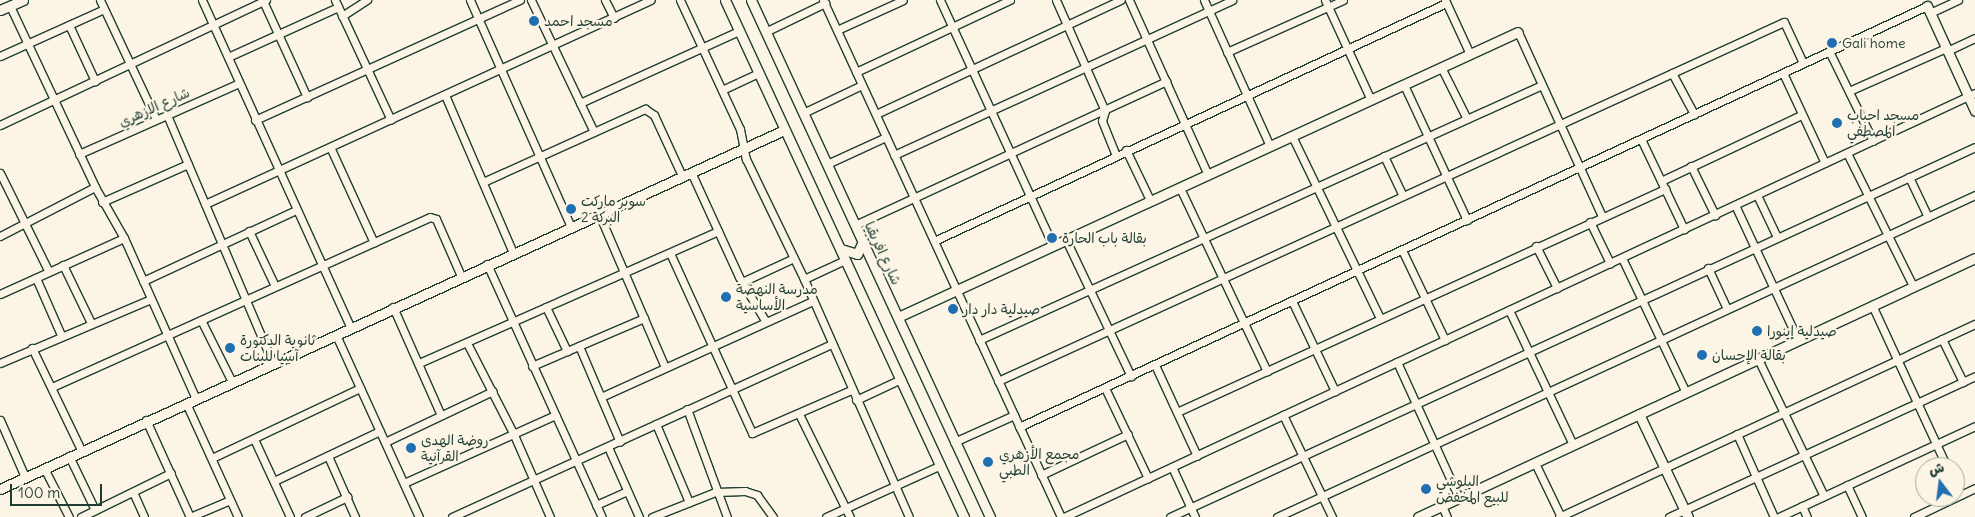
<!DOCTYPE html>
<meta charset="utf-8">
<style>
body{margin:0}
#map{position:relative;width:1975px;height:517px;overflow:hidden;background:#fcf5e5;font-family:Delius,"Playpen Sans Arabic",sans-serif}
div>[style]{position:absolute}
[style*='--x']{left:calc(var(--x)*1px);top:calc(var(--y)*1px);width:calc(var(--w)*1px);rotate:calc(var(--a)*1deg)}
.roads{filter:drop-shadow(1px 0 #1f3d34) drop-shadow(-1px 0 #1f3d34) drop-shadow(0 1px #1f3d34) drop-shadow(0 -1px #1f3d34)}
.minor>*{height:7px;margin:-3.5px;padding:0 3.5px;transform-origin:3.5px;border-radius:3.5px;background:#fcf5e5}
.tertiary>*{height:9px;margin:-4.5px;padding:0 4.5px;transform-origin:4.5px;border-radius:4.5px;background:#fcf5e5}
.dots>*{width:14px;height:14px;translate:-50% -50%;box-sizing:border-box;border:2px solid #fcf5e5;border-radius:50%}
span{translate:-50% -50%;white-space:nowrap;text-align:center;line-height:1.15;-webkit-text-stroke:4.5px #fcf5e5;paint-order:stroke}
.poi-label{font-size:14px;color:#1f3d34}
.left{translate:0 -50%;text-align:left}
.street-label{font-size:14px;color:#1f3d34}
.north{position:absolute;left:1915px;top:457px;width:50px;height:50px;box-sizing:border-box;background:#fcf5e5;border:1px solid #a4ab9e;border-radius:50%;rotate:345deg;font-size:14px;font-weight:700;line-height:20px;text-align:center;color:#1f3d34}
.north::after{content:'';display:block;margin:auto;width:18px;height:22px;background:#1f6fb2;clip-path:polygon(50% 0,100% 100%,50% 72%,0 100%)}
.scale{position:absolute;left:10px;top:484px;width:92px;height:22px;box-sizing:border-box;border:2px solid #1f3d34;border-top:0;padding-left:6px;font-size:15px;line-height:18px;white-space:nowrap;color:#1f3d34;-webkit-text-stroke:4px #fcf5e5;paint-order:stroke}
</style>
<div id="map">
<div class="roads">
<div class="minor">
<div style="--x:100;--y:0;--w:132;--a:64.8"></div>
<div style="--x:202;--y:0;--w:360;--a:65.6"></div>
<div style="--x:335;--y:0;--w:132;--a:65"></div>
<div style="--x:470;--y:0;--w:248;--a:66"></div>
<div style="--x:531;--y:0;--w:146;--a:64.5"></div>
<div style="--x:605;--y:0;--w:20;--a:63"></div>
<div style="--x:680;--y:0;--w:142;--a:65.1"></div>
<div style="--x:740;--y:129;--w:31;--a:79"></div>
<div style="--x:746;--y:159;--w:133;--a:64.2"></div>
<div style="--x:804;--y:279;--w:260;--a:66.2"></div>
<div style="--x:823;--y:0;--w:569;--a:65.28"></div>
<div style="--x:940;--y:0;--w:271;--a:65.3"></div>
<div style="--x:1056;--y:0;--w:121;--a:66.2"></div>
<div style="--x:1105;--y:111;--w:10;--a:107"></div>
<div style="--x:1102;--y:121;--w:37;--a:68"></div>
<div style="--x:1129;--y:0;--w:192;--a:65.7"></div>
<div style="--x:1204;--y:0;--w:160;--a:65.7"></div>
<div style="--x:1325;--y:0;--w:110;--a:65.3"></div>
<div style="--x:1445;--y:0;--w:60;--a:65.2"></div>
<div style="--x:263;--y:1;--w:106;--a:65.4"></div>
<div style="--x:10;--y:6;--w:200;--a:64.8"></div>
<div style="--x:95;--y:187;--w:59;--a:60.4"></div>
<div style="--x:124;--y:238;--w:176;--a:65.9"></div>
<div style="--x:1930;--y:13;--w:31;--a:-25"></div>
<div style="--x:342;--y:16;--w:30;--a:-33"></div>
<div style="--x:69;--y:25;--w:62;--a:65.1"></div>
<div style="--x:837;--y:30;--w:72;--a:-24.4"></div>
<div style="--x:765;--y:32;--w:67;--a:-25.8"></div>
<div style="--x:1518;--y:32;--w:202;--a:65.5"></div>
<div style="--x:1829;--y:51;--w:100;--a:63.9"></div>
<div style="--x:1947;--y:51;--w:31;--a:-25"></div>
<div style="--x:1227;--y:52;--w:127;--a:-24.1"></div>
<div style="--x:0;--y:56;--w:114;--a:-24.3"></div>
<div style="--x:228;--y:57;--w:121;--a:-24.4"></div>
<div style="--x:1441;--y:67;--w:58;--a:63.4"></div>
<div style="--x:856;--y:72;--w:170;--a:-25.1"></div>
<div style="--x:1672;--y:73;--w:47;--a:61.8"></div>
<div style="--x:1783;--y:73;--w:99;--a:65"></div>
<div style="--x:1404;--y:85;--w:149;--a:65"></div>
<div style="--x:722;--y:90;--w:40;--a:-25"></div>
<div style="--x:1849;--y:91;--w:106;--a:-23.9"></div>
<div style="--x:445;--y:95;--w:172;--a:66.7"></div>
<div style="--x:580;--y:103;--w:175;--a:-24.4"></div>
<div style="--x:803;--y:113;--w:65;--a:-25.4"></div>
<div style="--x:876;--y:114;--w:270;--a:-25"></div>
<div style="--x:167;--y:115;--w:271;--a:66.9"></div>
<div style="--x:255;--y:120;--w:291;--a:-24.4"></div>
<div style="--x:0;--y:125;--w:294;--a:-25.2"></div>
<div style="--x:1292;--y:136;--w:202;--a:64.2"></div>
<div style="--x:1641;--y:139;--w:100;--a:64.5"></div>
<div style="--x:331;--y:149;--w:103;--a:65.4"></div>
<div style="--x:1126;--y:150;--w:55;--a:64.4"></div>
<div style="--x:1847;--y:153;--w:148;--a:63.6"></div>
<div style="--x:79;--y:154;--w:175;--a:-23.9"></div>
<div style="--x:894;--y:155;--w:372;--a:-24.6"></div>
<div style="--x:1384;--y:156;--w:44;--a:64.6"></div>
<div style="--x:827;--y:164;--w:65;--a:-24.6"></div>
<div style="--x:1691;--y:166;--w:55;--a:63.9"></div>
<div style="--x:691;--y:172;--w:115;--a:65.4"></div>
<div style="--x:739;--y:277;--w:52;--a:59"></div>
<div style="--x:0;--y:173;--w:110;--a:63.7"></div>
<div style="--x:1909;--y:177;--w:44;--a:64.6"></div>
<div style="--x:1661;--y:181;--w:155;--a:-25.2"></div>
<div style="--x:483;--y:182;--w:178;--a:-24.3"></div>
<div style="--x:645;--y:109;--w:11;--a:34"></div>
<div style="--x:654;--y:115;--w:67;--a:65.3"></div>
<div style="--x:1180;--y:188;--w:203;--a:64.6"></div>
<div style="--x:1757;--y:195;--w:47;--a:64.5"></div>
<div style="--x:102;--y:202;--w:94;--a:-23.8"></div>
<div style="--x:205;--y:204;--w:490;--a:-24.6"></div>
<div style="--x:1735;--y:205;--w:149;--a:65"></div>
<div style="--x:599;--y:214;--w:167;--a:66.7"></div>
<div style="--x:1590;--y:222;--w:46;--a:64"></div>
<div style="--x:855;--y:225;--w:343;--a:-24.8"></div>
<div style="--x:249;--y:231;--w:61;--a:64.7"></div>
<div style="--x:0;--y:236;--w:107;--a:-27.3"></div>
<div style="--x:1066;--y:240;--w:151;--a:64.5"></div>
<div style="--x:934;--y:241;--w:565;--a:-24.93"></div>
<div style="--x:1536;--y:246;--w:47;--a:63.4"></div>
<div style="--x:1402;--y:250;--w:100;--a:64.5"></div>
<div style="--x:670;--y:253;--w:198;--a:65.5"></div>
<div style="--x:752;--y:433;--w:108;--a:-23.5"></div>
<div style="--x:1622;--y:258;--w:149;--a:64.6"></div>
<div style="--x:487;--y:264;--w:278;--a:65.6"></div>
<div style="--x:63;--y:265;--w:64;--a:64.2"></div>
<div style="--x:1708;--y:268;--w:45;--a:65.1"></div>
<div style="--x:36;--y:278;--w:62;--a:66.3"></div>
<div style="--x:804;--y:279;--w:45;--a:-24.9"></div>
<div style="--x:143;--y:281;--w:169;--a:-24.9"></div>
<div style="--x:742;--y:282;--w:57;--a:-24.8"></div>
<div style="--x:0;--y:294;--w:136;--a:-24.3"></div>
<div style="--x:1292;--y:301;--w:100;--a:64.5"></div>
<div style="--x:1872;--y:305;--w:179;--a:65.2"></div>
<div style="--x:393;--y:307;--w:116;--a:66.1"></div>
<div style="--x:546;--y:307;--w:49;--a:64.5"></div>
<div style="--x:1509;--y:310;--w:149;--a:64.6"></div>
<div style="--x:201;--y:320;--w:69;--a:63.4"></div>
<div style="--x:336;--y:335;--w:200;--a:65.5"></div>
<div style="--x:1942;--y:339;--w:48;--a:64"></div>
<div style="--x:979;--y:340;--w:618;--a:-24.37"></div>
<div style="--x:467;--y:343;--w:103;--a:62.9"></div>
<div style="--x:514;--y:435;--w:90;--a:66.3"></div>
<div style="--x:579;--y:346;--w:104;--a:66.9"></div>
<div style="--x:32;--y:348;--w:113;--a:64.3"></div>
<div style="--x:1758;--y:359;--w:152;--a:64.3"></div>
<div style="--x:1397;--y:362;--w:149;--a:65.5"></div>
<div style="--x:0;--y:363;--w:164;--a:-23"></div>
<div style="--x:419;--y:363;--w:327;--a:-23.8"></div>
<div style="--x:1155;--y:365;--w:100;--a:65.2"></div>
<div style="--x:532;--y:366;--w:122;--a:-23.2"></div>
<div style="--x:998;--y:381;--w:864;--a:-24.55"></div>
<div style="--x:1784;--y:22;--w:45;--a:65.1"></div>
<div style="--x:52;--y:387;--w:414;--a:-24.2"></div>
<div style="--x:430;--y:217;--w:6;--a:18"></div>
<div style="--x:436;--y:219;--w:62;--a:66.3"></div>
<div style="--x:1105;--y:388;--w:100;--a:64.5"></div>
<div style="--x:601;--y:397;--w:233;--a:-24.4"></div>
<div style="--x:856;--y:400;--w:50;--a:-25"></div>
<div style="--x:186;--y:403;--w:125;--a:65.5"></div>
<div style="--x:687;--y:409;--w:115;--a:69.7"></div>
<div style="--x:1177;--y:412;--w:537;--a:-24.56"></div>
<div style="--x:799;--y:414;--w:115;--a:63.7"></div>
<div style="--x:1283;--y:415;--w:113;--a:64.3"></div>
<div style="--x:0;--y:420;--w:62;--a:66.3"></div>
<div style="--x:146;--y:420;--w:107;--a:65.6"></div>
<div style="--x:656;--y:424;--w:85;--a:67.1"></div>
<div style="--x:1019;--y:427;--w:1001;--a:-24.88"></div>
<div style="--x:1737;--y:434;--w:91;--a:66"></div>
<div style="--x:254;--y:439;--w:86;--a:65.2"></div>
<div style="--x:385;--y:442;--w:119;--a:-25.3"></div>
<div style="--x:954;--y:442;--w:66;--a:-24.2"></div>
<div style="--x:608;--y:447;--w:77;--a:66.1"></div>
<div style="--x:69;--y:456;--w:60;--a:64.3"></div>
<div style="--x:328;--y:456;--w:67;--a:66.1"></div>
<div style="--x:212;--y:458;--w:164;--a:-25.3"></div>
<div style="--x:1535;--y:463;--w:60;--a:64.3"></div>
<div style="--x:1172;--y:467;--w:55;--a:65.3"></div>
<div style="--x:44;--y:468;--w:55;--a:63"></div>
<div style="--x:1041;--y:475;--w:96;--a:-25.2"></div>
<div style="--x:274;--y:481;--w:117;--a:-25.3"></div>
<div style="--x:404;--y:483;--w:166;--a:-24.2"></div>
<div style="--x:1955;--y:483;--w:13;--a:63"></div>
<div style="--x:1847;--y:485;--w:35;--a:65"></div>
<div style="--x:133;--y:492;--w:27;--a:66"></div>
<div style="--x:596;--y:505;--w:34;--a:-24"></div>
<div style="--x:1442;--y:506;--w:12;--a:66"></div>
<div style="--x:1802;--y:506;--w:12;--a:66"></div>
<div style="--x:81;--y:517;--w:100;--a:-26.1"></div>
<div style="--x:190;--y:517;--w:43;--a:-23"></div>
<div style="--x:305;--y:517;--w:47;--a:-25.5"></div>
<div style="--x:452;--y:517;--w:418;--a:-24.5"></div>
<div style="--x:652;--y:517;--w:68;--a:-21.6"></div>
<div style="--x:715;--y:492;--w:30;--a:-2"></div>
<div style="--x:745;--y:491;--w:13;--a:18"></div>
<div style="--x:757;--y:495;--w:27;--a:54"></div>
<div style="--x:826;--y:517;--w:126;--a:-24.3"></div>
<div style="--x:1064;--y:517;--w:1005;--a:-24.96"></div>
<div style="--x:1170;--y:517;--w:886;--a:-24.68"></div>
<div style="--x:1277;--y:517;--w:769;--a:-24.76"></div>
<div style="--x:1559;--y:517;--w:459;--a:-24.9"></div>
<div style="--x:1669;--y:517;--w:337;--a:-24.7"></div>
<div style="--x:1779;--y:517;--w:216;--a:-24.9"></div>
<div style="--x:1914;--y:517;--w:68;--a:-25.4"></div>
</div>
<div class="tertiary">
<div style="--x:725;--y:0;--w:570;--a:65.19"></div>
<div style="--x:751;--y:0;--w:570;--a:65.19"></div>
<div style="--x:1927;--y:6;--w:115;--a:65.4"></div>
<div style="--x:0;--y:10;--w:25;--a:-23"></div>
<div style="--x:841;--y:249;--w:17;--a:17"></div>
<div style="--x:857;--y:254;--w:14;--a:-65"></div>
<div style="--x:898;--y:317;--w:682;--a:-24.69"></div>
<div style="--x:1639;--y:414;--w:114;--a:64.6"></div>
<div style="--x:0;--y:489;--w:862;--a:-24.6"></div>
<div style="--x:1418;--y:517;--w:614;--a:-24.94"></div>
</div>
</div>
<div class="dots">
<div style="left:534px;top:21px;background:#1f6fb2"></div>
<div style="left:1832px;top:43px;background:#1f6fb2"></div>
<div style="left:1837px;top:123px;background:#1f6fb2"></div>
<div style="left:571px;top:209px;background:#1f6fb2"></div>
<div style="left:1052px;top:238px;background:#1f6fb2"></div>
<div style="left:726px;top:297px;background:#1f6fb2"></div>
<div style="left:953px;top:309px;background:#1f6fb2"></div>
<div style="left:1757px;top:331px;background:#1f6fb2"></div>
<div style="left:230px;top:348px;background:#1f6fb2"></div>
<div style="left:1702px;top:355px;background:#1f6fb2"></div>
<div style="left:411px;top:448px;background:#1f6fb2"></div>
<div style="left:988px;top:462px;background:#1f6fb2"></div>
<div style="left:1426px;top:489px;background:#1f6fb2"></div>
</div>
<div class="poi-label">
<span class="left" style="left:544px;top:21px">مسجد احمد</span>
<span class="left" style="left:1842px;top:43px">Gali home</span>
<span class="left" style="left:1847px;top:123px">مسجد احباب<br>المصطفي</span>
<span class="left" style="left:581px;top:209px">سوبر ماركت<br>البركة 2</span>
<span class="left" style="left:1062px;top:238px">بقالة باب الحارة</span>
<span class="left" style="left:736px;top:297px">مدرسة النهضة<br>الأساسية</span>
<span class="left" style="left:963px;top:309px">صيدلية دار دار</span>
<span class="left" style="left:1767px;top:331px">صيدلية إينورا</span>
<span class="left" style="left:240px;top:348px">ثانوية الدكتورة<br>آسيا للبنات</span>
<span class="left" style="left:1712px;top:355px">بقالة الإحسان</span>
<span class="left" style="left:421px;top:448px">روضة الهدى<br>القرآنية</span>
<span class="left" style="left:999px;top:462px">مجمع الأزهري<br>الطبي</span>
<span class="left" style="left:1436px;top:489px">البلوشي<br>للبيع المخفض</span>
</div>
<div class="street-label">
<span style="left:154px;top:107px;rotate:-24deg">شارع الازهري</span>
<span style="left:883px;top:253px;rotate:65deg">شارع افريقيا</span>
</div>
<div class="north">ش</div>
<div class="scale">100 m</div>
</div>
